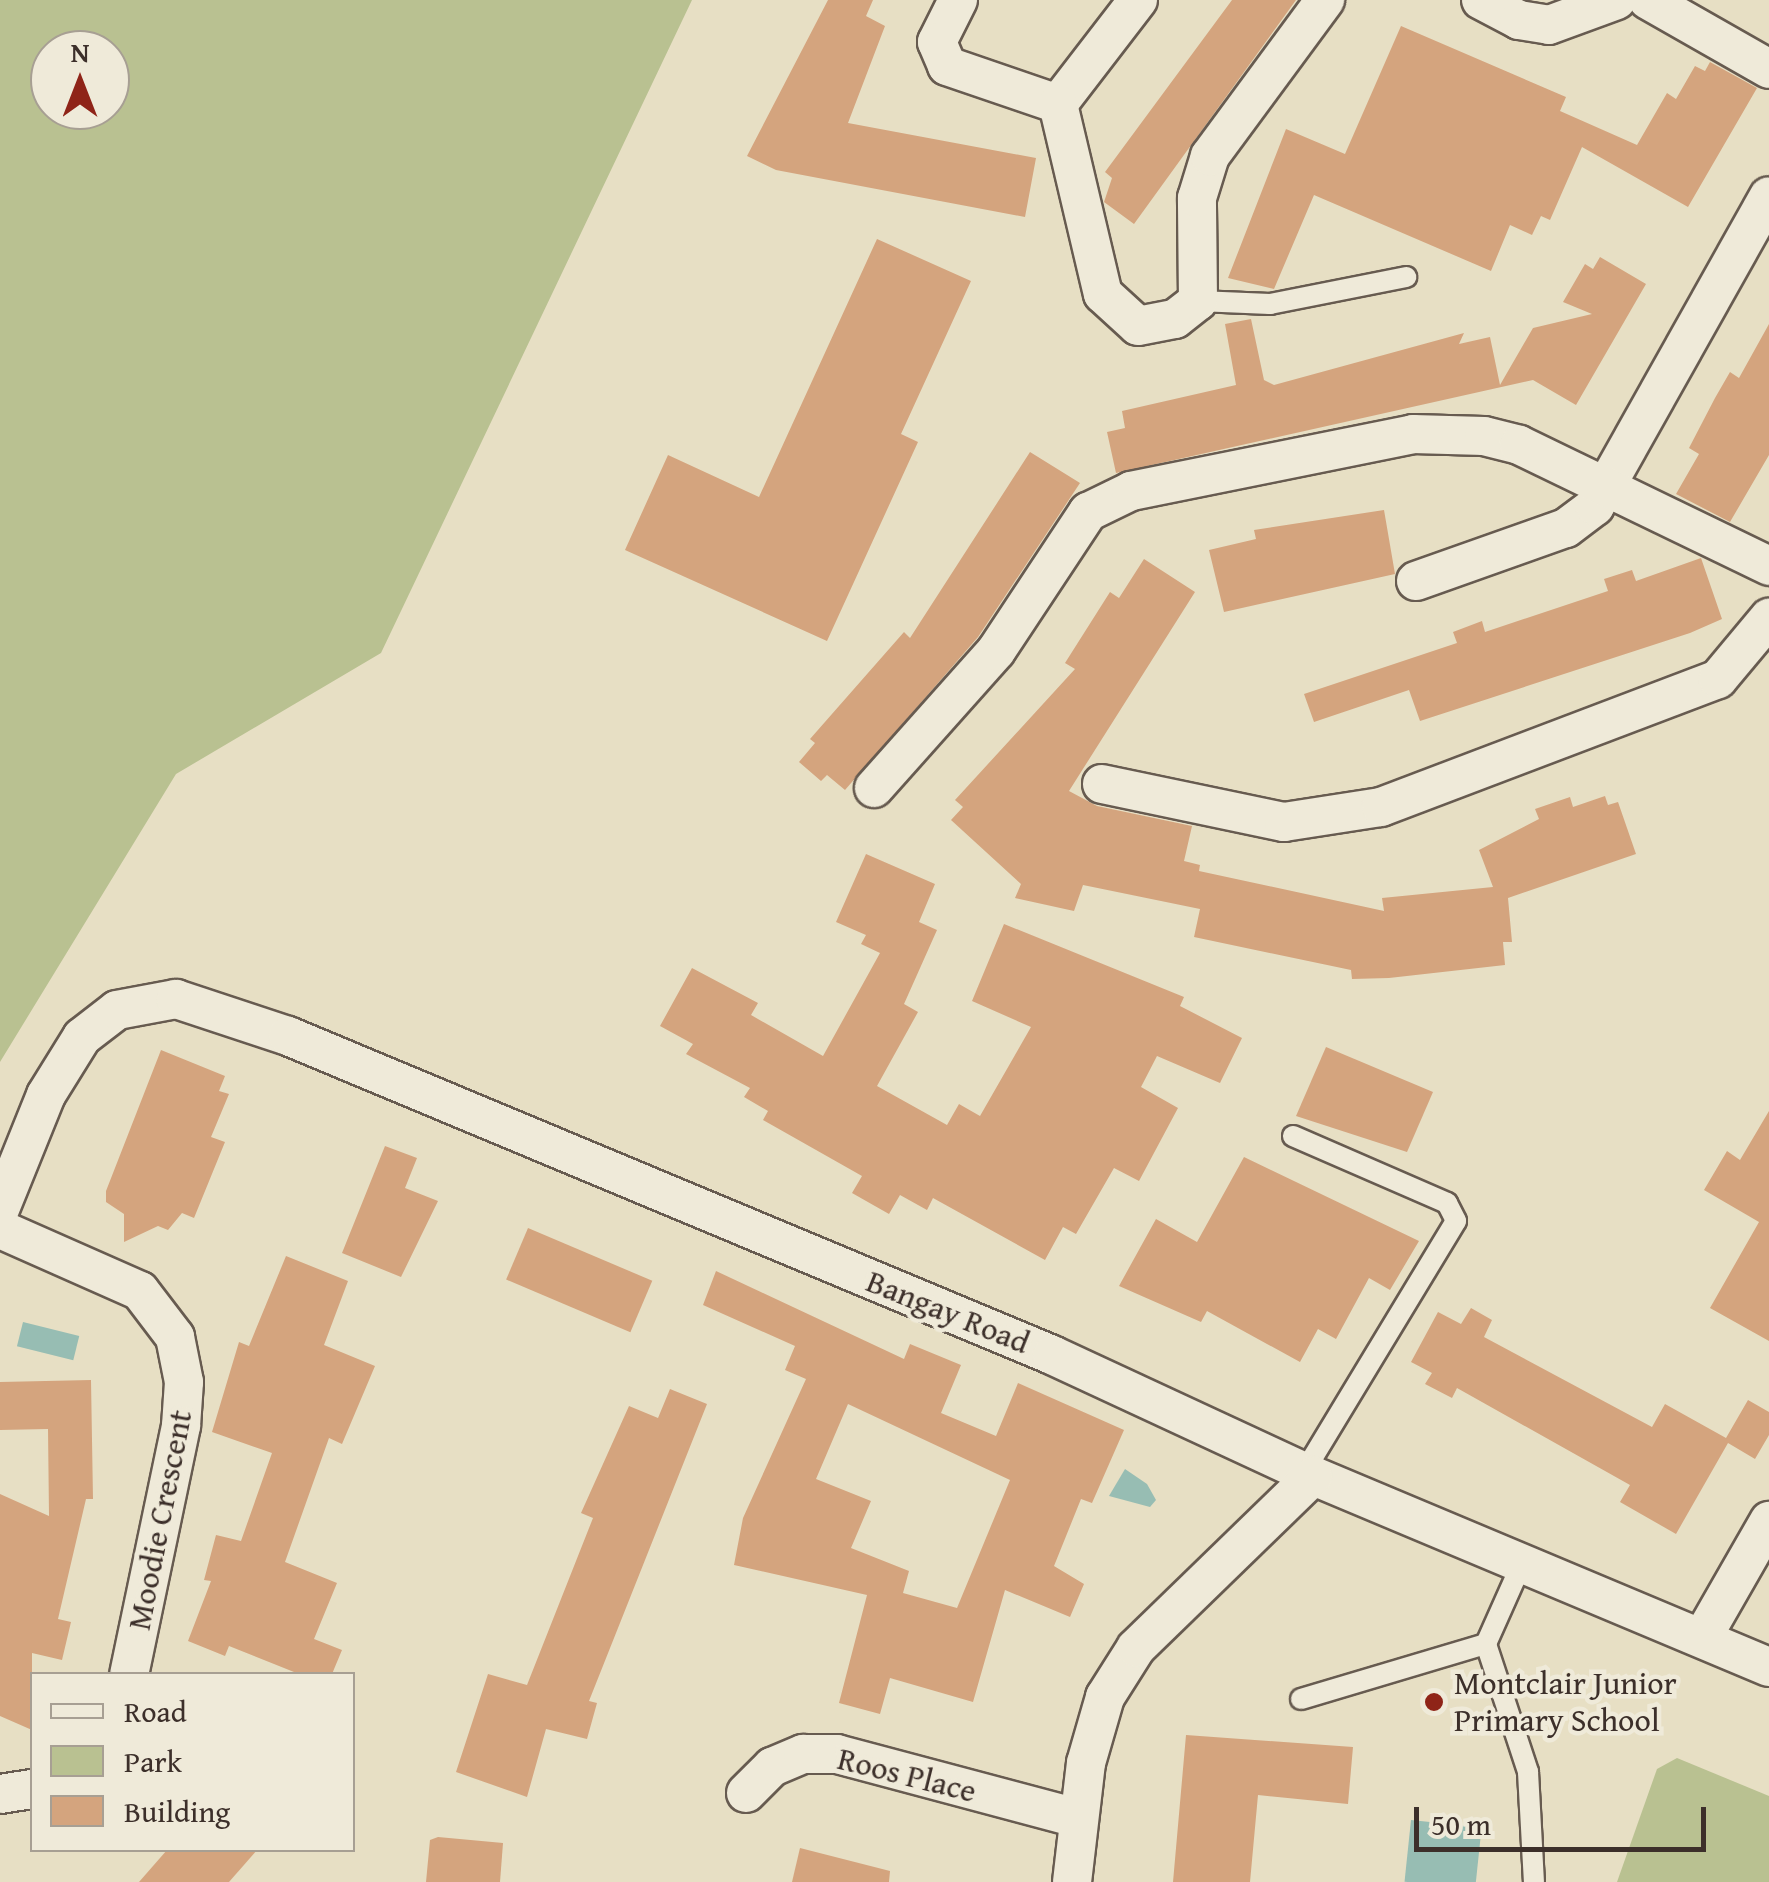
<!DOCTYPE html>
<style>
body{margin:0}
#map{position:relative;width:1769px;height:1882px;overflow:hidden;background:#e7dfc4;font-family:"Gentium Book Plus",serif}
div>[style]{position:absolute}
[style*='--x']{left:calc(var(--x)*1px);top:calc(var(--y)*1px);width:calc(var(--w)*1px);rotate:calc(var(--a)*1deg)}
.green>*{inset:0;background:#b9c191}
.water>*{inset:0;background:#97bdb3;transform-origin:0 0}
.building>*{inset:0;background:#d4a47e;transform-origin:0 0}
.roads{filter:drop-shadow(2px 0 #675b50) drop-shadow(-2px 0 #675b50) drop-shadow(0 2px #675b50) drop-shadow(0 -2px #675b50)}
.lane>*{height:20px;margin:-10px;padding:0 10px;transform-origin:10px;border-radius:10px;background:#efead9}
.street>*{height:38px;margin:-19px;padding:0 19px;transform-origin:19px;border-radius:19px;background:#efead9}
.dots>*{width:28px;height:28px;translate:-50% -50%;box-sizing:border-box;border:5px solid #efead9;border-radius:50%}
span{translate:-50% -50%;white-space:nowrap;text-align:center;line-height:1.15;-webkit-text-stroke:9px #efead9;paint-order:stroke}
.street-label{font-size:32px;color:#3c2f2a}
.poi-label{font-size:32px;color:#3c2f2a}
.left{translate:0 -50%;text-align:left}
.legend{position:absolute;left:30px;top:1672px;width:325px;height:180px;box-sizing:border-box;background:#efead9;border:2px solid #a79f93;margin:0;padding:12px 18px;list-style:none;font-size:30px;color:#3c2f2a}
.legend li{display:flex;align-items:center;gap:20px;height:50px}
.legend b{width:50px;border:2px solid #a79f93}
.north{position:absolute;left:30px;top:30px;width:100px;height:100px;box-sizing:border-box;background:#efead9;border:2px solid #a79f93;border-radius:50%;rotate:0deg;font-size:28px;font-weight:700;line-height:40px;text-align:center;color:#3c2f2a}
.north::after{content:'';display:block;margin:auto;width:35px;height:45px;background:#8f2418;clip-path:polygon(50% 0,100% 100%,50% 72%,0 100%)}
.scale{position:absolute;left:1414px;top:1807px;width:292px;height:45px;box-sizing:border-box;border:5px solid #3c2f2a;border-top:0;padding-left:12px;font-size:30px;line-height:35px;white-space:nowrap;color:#3c2f2a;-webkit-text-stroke:8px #efead9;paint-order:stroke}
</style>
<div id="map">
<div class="green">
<div style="clip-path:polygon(evenodd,0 0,692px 0,381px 653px,176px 774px,0 1062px,0 0,50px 50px,110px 50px,110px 110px,50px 110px,50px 50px)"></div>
<div style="clip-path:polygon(1677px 1758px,1769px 1796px,1769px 1882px,1617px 1882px,1657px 1769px)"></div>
</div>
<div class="water">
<div style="left:23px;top:1322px;width:58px;height:25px;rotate:14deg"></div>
<div style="clip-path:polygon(1125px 1469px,1147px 1484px,1156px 1500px,1150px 1507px,1109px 1496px)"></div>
<div style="left:1411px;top:1820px;width:71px;height:62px;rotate:6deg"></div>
</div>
<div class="building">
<div style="clip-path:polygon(828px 0,873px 0,866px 16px,885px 26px,848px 123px,1036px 158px,1025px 217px,776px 170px,747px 156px)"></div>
<div style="clip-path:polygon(1232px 0,1296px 0,1134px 224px,1104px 202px,1112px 178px,1105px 172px)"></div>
<div style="clip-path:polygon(1401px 26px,1566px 97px,1560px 111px,1637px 145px,1667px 93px,1676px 99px,1695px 66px,1705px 71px,1710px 62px,1757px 88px,1688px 207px,1582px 147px,1550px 220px,1541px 216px,1532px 235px,1510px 225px,1491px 271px,1314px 195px,1274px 289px,1228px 278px,1286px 129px,1345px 154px)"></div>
<div style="clip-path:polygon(877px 239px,971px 281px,901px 434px,918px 442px,827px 641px,625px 550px,668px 455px,759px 497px)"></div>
<div style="clip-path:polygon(1600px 257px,1646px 284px,1576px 405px,1533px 380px,1116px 473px,1107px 432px,1125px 428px,1122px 411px,1236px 385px,1225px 324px,1251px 319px,1264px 380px,1274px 385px,1464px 333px,1459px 344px,1490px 337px,1500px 385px,1533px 328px,1592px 314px,1563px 302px,1585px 264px,1593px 269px)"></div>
<div style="clip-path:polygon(1769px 324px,1769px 455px,1730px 522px,1676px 494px,1699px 454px,1689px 448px,1715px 398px,1730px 372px,1739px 378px)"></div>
<div style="clip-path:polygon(1030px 452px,1080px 483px,978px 637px,845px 790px,827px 775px,821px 781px,799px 762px,815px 743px,810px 739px,904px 632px,910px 638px)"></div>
<div style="clip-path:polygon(1384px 510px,1395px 574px,1224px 612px,1209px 550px,1256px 539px,1254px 530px)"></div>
<div style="clip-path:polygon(1701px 558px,1722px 619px,1690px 633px,1420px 721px,1409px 690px,1314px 722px,1304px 694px,1457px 643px,1453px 632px,1482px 621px,1485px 632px,1608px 591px,1604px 579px,1632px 570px,1636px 581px)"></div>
<div style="clip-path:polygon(1144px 559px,1195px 592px,1069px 791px,1097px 806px,1192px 826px,1184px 861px,1200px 865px,1199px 871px,1384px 911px,1382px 898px,1493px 887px,1479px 850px,1539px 819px,1535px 809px,1570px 797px,1573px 807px,1605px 796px,1608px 805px,1618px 802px,1636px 854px,1508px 898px,1512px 942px,1503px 942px,1505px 965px,1389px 978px,1352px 979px,1351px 970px,1194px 937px,1200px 909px,1083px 885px,1074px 911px,1015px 898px,1021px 884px,951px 820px,963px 807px,955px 800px,1075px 669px,1065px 663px,1110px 592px,1119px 598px)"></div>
<div style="clip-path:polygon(866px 854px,935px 884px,919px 922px,937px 930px,904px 1004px,918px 1012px,877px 1086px,947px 1125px,959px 1104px,980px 1116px,1031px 1027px,972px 1001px,1004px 924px,1184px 997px,1180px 1006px,1242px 1038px,1220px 1083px,1157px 1056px,1141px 1087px,1178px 1108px,1139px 1181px,1114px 1168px,1076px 1234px,1063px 1227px,1045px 1260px,933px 1198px,927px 1210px,900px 1195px,889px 1214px,852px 1193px,862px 1176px,763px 1120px,768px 1111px,744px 1097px,750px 1088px,686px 1054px,693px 1044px,660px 1026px,692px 968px,758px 1003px,751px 1015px,823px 1056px,880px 953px,861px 944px,866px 935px,836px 922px)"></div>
<div style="clip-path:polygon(1326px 1047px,1433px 1092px,1407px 1152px,1296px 1116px)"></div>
<div style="clip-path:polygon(161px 1050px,225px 1076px,219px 1091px,229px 1094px,211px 1137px,225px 1142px,194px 1218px,182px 1213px,168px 1230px,158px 1226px,124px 1242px,124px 1214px,106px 1202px,106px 1191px)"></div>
<div style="clip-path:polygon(1769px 1111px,1769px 1341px,1710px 1308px,1759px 1222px,1704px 1190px,1727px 1151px,1740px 1160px)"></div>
<div style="clip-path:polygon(385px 1146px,417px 1158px,405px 1188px,438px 1201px,401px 1277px,342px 1253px)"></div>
<div style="clip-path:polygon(1244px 1157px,1419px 1241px,1390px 1290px,1369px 1278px,1336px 1339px,1318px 1329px,1300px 1362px,1207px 1311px,1201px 1322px,1119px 1286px,1156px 1219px,1197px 1242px)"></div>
<div style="left:528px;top:1228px;width:135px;height:56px;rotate:23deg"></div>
<div style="clip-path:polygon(286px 1256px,348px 1281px,324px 1345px,375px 1366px,342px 1444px,329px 1438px,285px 1562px,337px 1583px,314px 1639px,342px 1650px,332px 1674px,299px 1674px,229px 1646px,225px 1656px,188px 1641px,211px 1581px,204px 1580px,216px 1535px,241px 1541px,272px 1453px,212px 1432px,239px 1342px,249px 1346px)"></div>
<div style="clip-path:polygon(evenodd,716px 1271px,904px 1359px,910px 1344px,961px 1365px,941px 1413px,996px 1436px,1018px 1383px,1124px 1430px,1092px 1503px,1081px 1499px,1054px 1566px,1084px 1584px,1070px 1617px,1005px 1590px,973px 1702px,890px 1678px,880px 1714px,839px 1703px,867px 1595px,734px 1565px,743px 1518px,806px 1379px,785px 1370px,795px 1346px,703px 1305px,716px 1271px,848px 1404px,1010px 1480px,957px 1608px,903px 1593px,909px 1571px,851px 1548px,871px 1501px,816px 1479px,848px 1404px)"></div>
<div style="clip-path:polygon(1471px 1308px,1492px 1320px,1484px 1337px,1652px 1427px,1665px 1404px,1726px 1438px,1748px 1400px,1769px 1412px,1769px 1435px,1755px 1459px,1728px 1443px,1676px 1534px,1620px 1502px,1630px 1485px,1457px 1388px,1452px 1398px,1425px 1384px,1432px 1373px,1411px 1362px,1438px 1312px,1461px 1324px)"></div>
<div style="clip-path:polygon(91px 1380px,93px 1499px,86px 1499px,58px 1619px,71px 1622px,62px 1660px,32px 1653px,32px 1730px,0 1716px,0 1494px,49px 1516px,48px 1429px,0 1430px,0 1382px)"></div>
<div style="clip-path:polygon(670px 1389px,707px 1404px,589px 1701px,597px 1703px,587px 1739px,546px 1729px,527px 1797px,456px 1772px,488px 1674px,527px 1685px,593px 1518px,581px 1513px,629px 1406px,658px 1418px)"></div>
<div style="clip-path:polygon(1186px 1735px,1353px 1747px,1348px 1804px,1258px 1795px,1250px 1882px,1173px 1882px)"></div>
<div style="clip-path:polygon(438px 1837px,503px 1843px,500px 1882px,426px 1882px,430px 1840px)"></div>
<div style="clip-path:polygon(800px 1848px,890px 1871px,889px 1882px,792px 1882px)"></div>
<div style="clip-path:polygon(167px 1850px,257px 1850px,229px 1882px,139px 1882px)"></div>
</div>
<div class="roads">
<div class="lane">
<div style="--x:1198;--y:301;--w:72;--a:2.4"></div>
<div style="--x:1270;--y:304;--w:139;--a:-11.2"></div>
<div style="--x:1293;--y:1136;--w:168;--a:23.5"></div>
<div style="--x:1447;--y:1203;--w:20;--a:63"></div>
<div style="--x:1456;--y:1221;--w:293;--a:121.2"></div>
<div style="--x:1522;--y:1563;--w:89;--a:114"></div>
<div style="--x:1486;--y:1644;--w:135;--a:71.8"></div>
<div style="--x:1528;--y:1772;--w:110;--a:86.9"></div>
<div style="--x:1301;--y:1699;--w:193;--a:-16.6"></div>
</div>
<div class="street">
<div style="--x:958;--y:0;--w:47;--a:116.6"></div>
<div style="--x:937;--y:42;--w:26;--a:67"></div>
<div style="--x:947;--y:66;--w:117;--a:18.9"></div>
<div style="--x:1138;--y:0;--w:131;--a:127.6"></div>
<div style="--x:1058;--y:104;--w:195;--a:76.7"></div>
<div style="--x:1103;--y:294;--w:47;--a:42.4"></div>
<div style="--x:1138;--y:326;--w:38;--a:-11"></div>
<div style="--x:1175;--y:319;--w:29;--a:-38"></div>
<div style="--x:1198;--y:301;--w:103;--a:-90.6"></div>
<div style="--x:1197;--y:198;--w:44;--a:-72.8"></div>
<div style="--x:1210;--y:156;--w:194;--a:-53.6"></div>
<div style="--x:1481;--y:0;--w:43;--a:27.8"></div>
<div style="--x:1519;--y:20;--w:30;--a:9"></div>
<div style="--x:1549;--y:25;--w:72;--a:-20.2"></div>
<div style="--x:1648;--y:0;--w:139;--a:29.7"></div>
<div style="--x:1416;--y:581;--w:159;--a:-19.5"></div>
<div style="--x:1566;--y:528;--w:36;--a:-37"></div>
<div style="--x:1595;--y:506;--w:355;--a:-60.7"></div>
<div style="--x:1102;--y:784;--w:186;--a:11.8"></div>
<div style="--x:1284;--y:822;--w:98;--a:-8.8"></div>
<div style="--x:1381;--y:807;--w:360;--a:-20.8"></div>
<div style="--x:1718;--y:679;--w:80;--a:-50.1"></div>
<div style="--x:874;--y:788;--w:183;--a:-48.3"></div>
<div style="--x:996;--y:651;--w:167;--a:-56.5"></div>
<div style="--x:1088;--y:512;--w:48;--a:-26"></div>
<div style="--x:1131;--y:491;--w:288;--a:-11.4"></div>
<div style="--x:1413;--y:434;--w:71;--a:1.6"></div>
<div style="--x:1484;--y:436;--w:36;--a:14"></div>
<div style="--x:1519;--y:445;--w:278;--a:25.8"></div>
<div style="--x:0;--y:1209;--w:123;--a:-68"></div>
<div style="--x:46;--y:1095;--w:68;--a:-58.2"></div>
<div style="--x:82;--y:1037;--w:44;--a:-37.6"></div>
<div style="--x:117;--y:1010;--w:60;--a:-10.6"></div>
<div style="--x:176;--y:999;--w:118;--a:18.3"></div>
<div style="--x:288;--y:1036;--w:828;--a:22.66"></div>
<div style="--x:1052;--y:1355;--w:278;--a:24.9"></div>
<div style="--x:1304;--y:1472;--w:504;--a:22.75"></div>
<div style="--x:0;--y:1229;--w:153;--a:23.9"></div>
<div style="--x:140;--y:1291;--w:58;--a:52.7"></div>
<div style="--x:175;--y:1337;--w:46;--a:78.7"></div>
<div style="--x:184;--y:1382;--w:44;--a:93.9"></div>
<div style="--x:181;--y:1426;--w:253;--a:101.8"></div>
<div style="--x:1702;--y:1638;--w:135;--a:-60.2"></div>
<div style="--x:746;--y:1793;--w:37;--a:-45"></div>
<div style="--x:772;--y:1767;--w:34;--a:-23"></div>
<div style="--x:803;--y:1754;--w:34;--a:0"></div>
<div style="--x:837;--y:1754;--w:249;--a:14.9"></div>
<div style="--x:0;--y:1794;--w:32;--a:-9"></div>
<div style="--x:1072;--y:1882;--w:120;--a:-83.3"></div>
<div style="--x:1086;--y:1763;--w:69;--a:-73.9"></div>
<div style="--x:1105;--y:1697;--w:58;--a:-57.7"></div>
<div style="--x:1136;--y:1648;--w:247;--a:-44.2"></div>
</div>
</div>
<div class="dots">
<div style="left:1434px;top:1702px;background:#8f2418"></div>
</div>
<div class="street-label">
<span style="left:948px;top:1312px;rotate:22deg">Bangay Road</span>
<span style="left:160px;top:1520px;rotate:-79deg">Moodie Crescent</span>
<span style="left:907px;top:1775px;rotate:14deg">Roos Place</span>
</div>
<div class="poi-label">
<span class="left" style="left:1454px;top:1702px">Montclair Junior<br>Primary School</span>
</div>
<ul class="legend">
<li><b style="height:12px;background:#efead9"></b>Road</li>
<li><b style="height:28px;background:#b9c191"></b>Park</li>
<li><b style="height:28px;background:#d4a47e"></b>Building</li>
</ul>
<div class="north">N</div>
<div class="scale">50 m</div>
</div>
